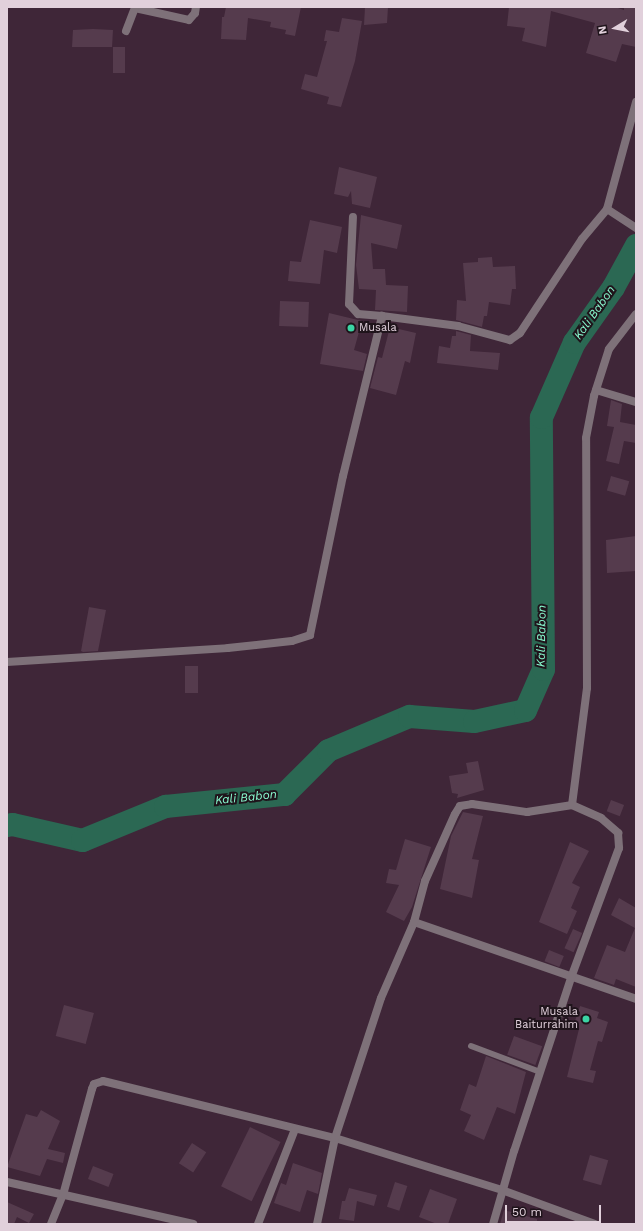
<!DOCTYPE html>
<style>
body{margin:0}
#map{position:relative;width:643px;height:1231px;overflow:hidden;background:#3f2638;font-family:"Work Sans",sans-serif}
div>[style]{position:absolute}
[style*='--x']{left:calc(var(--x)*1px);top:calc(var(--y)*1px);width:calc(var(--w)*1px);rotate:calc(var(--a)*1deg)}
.river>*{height:23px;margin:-11.5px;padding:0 11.5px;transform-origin:11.5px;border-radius:11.5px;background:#2b6853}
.building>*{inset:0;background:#553b4d;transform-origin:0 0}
.lane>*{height:6px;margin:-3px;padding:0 3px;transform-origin:3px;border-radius:3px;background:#7e7179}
.street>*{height:8px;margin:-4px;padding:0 4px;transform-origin:4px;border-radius:4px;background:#7e7179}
.dots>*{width:11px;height:11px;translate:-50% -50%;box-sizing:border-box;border:2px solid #1f141b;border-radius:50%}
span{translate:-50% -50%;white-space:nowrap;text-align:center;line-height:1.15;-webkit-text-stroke:4px #1f141b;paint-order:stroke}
.poi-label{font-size:11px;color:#e1d0db}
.left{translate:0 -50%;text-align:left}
.right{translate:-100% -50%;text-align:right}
.water-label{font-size:12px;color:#89fbd0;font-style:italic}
.frame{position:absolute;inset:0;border:8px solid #e1d0db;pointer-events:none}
.north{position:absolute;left:595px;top:8px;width:40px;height:40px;-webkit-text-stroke:3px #1f141b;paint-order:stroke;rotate:260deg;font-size:11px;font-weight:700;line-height:16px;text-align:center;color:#e1d0db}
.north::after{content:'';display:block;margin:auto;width:14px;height:18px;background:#e1d0db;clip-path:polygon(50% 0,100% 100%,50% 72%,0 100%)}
.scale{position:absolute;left:505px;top:1205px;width:96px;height:18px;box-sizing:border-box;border:2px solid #e1d0db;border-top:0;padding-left:5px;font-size:12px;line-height:14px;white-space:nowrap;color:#e1d0db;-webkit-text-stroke:3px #1f141b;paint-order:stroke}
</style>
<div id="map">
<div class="river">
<div style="--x:7;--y:825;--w:5;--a:-11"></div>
<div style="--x:12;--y:824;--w:72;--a:12.9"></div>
<div style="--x:82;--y:840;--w:90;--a:-22.3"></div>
<div style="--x:165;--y:806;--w:120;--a:-5.8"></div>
<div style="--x:284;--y:794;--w:62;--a:-45"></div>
<div style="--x:328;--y:750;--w:88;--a:-22.8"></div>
<div style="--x:409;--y:716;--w:65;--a:4.4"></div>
<div style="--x:474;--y:721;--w:52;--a:-12.2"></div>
<div style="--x:525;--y:710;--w:45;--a:-66.3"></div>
<div style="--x:543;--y:669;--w:252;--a:-90.5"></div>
<div style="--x:541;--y:417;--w:82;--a:-66.3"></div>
<div style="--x:574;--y:342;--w:67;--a:-54.7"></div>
<div style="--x:613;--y:287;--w:48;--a:-61.3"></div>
</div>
<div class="building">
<div style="clip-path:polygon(226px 7px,301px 7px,295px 36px,285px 34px,286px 30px,270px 27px,271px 22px,248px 18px,246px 40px,221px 39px,222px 17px,224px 17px)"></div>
<div style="clip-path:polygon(365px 7px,388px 7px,387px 23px,364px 25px)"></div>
<div style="clip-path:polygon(509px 7px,615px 7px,624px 10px,624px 7px,636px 7px,636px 47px,622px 44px,616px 62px,586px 53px,595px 23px,551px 11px,546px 47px,522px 41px,525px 28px,507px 26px)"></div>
<div style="clip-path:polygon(342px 18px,362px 21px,355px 61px,341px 107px,327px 104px,329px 97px,301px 89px,305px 74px,317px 77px,327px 41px,324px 41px,326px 30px,339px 32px)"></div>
<div style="clip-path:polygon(93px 29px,113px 30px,112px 47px,72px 47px,73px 30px)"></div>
<div style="left:113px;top:47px;width:12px;height:26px"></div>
<div style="clip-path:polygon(339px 167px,377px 177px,370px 208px,352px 204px,351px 191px,348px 197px,334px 194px)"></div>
<div style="clip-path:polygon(361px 215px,402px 225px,397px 249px,371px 243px,373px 269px,385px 269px,386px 285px,408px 286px,407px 312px,375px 310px,376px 290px,359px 289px,356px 265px)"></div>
<div style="clip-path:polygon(310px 220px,342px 227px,337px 253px,324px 250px,320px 284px,288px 281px,290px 261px,301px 262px)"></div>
<div style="clip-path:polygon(492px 257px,493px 267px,515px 266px,516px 289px,512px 289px,510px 305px,489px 302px,487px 316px,484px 316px,482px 327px,456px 320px,457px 300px,466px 301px,463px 263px,478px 262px,478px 258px)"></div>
<div style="left:280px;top:301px;width:29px;height:25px;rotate:2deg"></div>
<div style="clip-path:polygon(329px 313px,362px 321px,354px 350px,367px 354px,363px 371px,320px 364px)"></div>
<div style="clip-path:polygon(390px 327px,416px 333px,410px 363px,405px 361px,396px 395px,370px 388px,378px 357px,382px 358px)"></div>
<div style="clip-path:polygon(456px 331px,471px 335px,470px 351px,500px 353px,498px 370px,437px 363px,439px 346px,450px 348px,452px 336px,456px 336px)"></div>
<div style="clip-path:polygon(611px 400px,622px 404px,620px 422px,636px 425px,636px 443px,624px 441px,619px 464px,606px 461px,614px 427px,607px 426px)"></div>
<div style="left:611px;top:476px;width:19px;height:15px;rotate:16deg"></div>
<div style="clip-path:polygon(636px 536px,636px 571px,607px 573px,606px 540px)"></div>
<div style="clip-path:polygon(89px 607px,106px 610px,98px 651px,83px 652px,81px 651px)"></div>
<div style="left:185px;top:666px;width:13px;height:27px"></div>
<div style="clip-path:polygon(478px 761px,484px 790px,457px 798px,458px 794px,452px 793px,449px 776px,468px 773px,466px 763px)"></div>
<div style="left:611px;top:800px;width:14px;height:12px;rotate:21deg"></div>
<div style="clip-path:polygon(463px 812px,483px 816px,472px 859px,479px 860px,472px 898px,440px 889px,451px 836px)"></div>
<div style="clip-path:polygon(405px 839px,431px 847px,412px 907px,404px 921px,386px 912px,399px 885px,386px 883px,389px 869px,396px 870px)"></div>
<div style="clip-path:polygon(570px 842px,589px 851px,572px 883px,580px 887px,571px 908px,577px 911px,567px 934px,539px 922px)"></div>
<div style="clip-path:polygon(619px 898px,636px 908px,636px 987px,616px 979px,614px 985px,594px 978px,607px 945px,625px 952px,635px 928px,611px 915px)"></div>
<div style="left:573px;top:929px;width:10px;height:21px;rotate:24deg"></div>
<div style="left:549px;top:950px;width:16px;height:12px;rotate:22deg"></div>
<div style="left:64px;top:1005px;width:31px;height:32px;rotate:15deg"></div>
<div style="clip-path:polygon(580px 1006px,599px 1012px,597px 1018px,608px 1022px,602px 1042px,598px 1041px,590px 1070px,596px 1071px,593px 1083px,567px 1077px,579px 1029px,573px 1027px)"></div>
<div style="left:514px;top:1036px;width:30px;height:20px;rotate:20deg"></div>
<div style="clip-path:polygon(486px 1056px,526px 1072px,515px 1114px,497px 1107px,484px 1140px,464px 1131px,471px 1115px,460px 1110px,469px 1084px,476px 1087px)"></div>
<div style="clip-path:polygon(41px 1110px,60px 1121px,48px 1149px,65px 1153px,63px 1163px,47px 1159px,40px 1176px,7px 1167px,26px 1114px,37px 1117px)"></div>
<div style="left:250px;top:1127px;width:34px;height:66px;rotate:26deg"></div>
<div style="left:192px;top:1143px;width:17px;height:24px;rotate:33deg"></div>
<div style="left:590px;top:1155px;width:19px;height:26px;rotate:16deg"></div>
<div style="clip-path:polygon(293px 1163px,322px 1173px,318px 1194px,307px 1190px,300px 1212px,274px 1203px,281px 1183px,286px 1185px)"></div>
<div style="left:93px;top:1166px;width:22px;height:14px;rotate:21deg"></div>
<div style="left:395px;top:1182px;width:13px;height:26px;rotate:18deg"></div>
<div style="clip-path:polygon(349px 1188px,377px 1195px,374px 1206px,357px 1201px,354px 1221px,339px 1219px,342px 1201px,345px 1201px)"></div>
<div style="clip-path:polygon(430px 1189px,457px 1199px,448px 1224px,437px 1224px,419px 1217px)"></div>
<div style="clip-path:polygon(7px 1202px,34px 1214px,29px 1223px,17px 1217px,14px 1224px,7px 1224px)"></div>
<div style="clip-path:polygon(504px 1210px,537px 1219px,537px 1224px,500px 1224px)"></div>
</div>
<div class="lane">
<div style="--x:471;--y:1046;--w:74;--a:20.6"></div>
</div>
<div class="street">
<div style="--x:135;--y:8;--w:55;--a:12.5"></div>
<div style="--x:189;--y:20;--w:9;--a:-49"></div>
<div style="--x:195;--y:13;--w:6;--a:-81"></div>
<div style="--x:126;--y:31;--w:26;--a:-69"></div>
<div style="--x:607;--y:209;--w:111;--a:-74.8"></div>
<div style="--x:382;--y:316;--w:77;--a:7.5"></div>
<div style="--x:458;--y:326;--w:54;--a:15.1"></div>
<div style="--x:510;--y:340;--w:12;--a:-35"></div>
<div style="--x:520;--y:333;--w:113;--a:-56.6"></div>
<div style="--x:582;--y:239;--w:39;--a:-50"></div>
<div style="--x:607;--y:209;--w:35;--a:33"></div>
<div style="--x:596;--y:390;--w:42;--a:16.7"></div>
<div style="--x:7;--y:662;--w:221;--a:-3.6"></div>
<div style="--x:228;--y:648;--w:64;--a:-6.2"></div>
<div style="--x:292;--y:641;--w:19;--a:-18"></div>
<div style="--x:310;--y:635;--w:162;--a:-78.3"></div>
<div style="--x:343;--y:476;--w:165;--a:-76.3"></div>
<div style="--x:382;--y:316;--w:24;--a:-175"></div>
<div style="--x:358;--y:314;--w:13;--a:-132"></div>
<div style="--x:349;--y:304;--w:87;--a:-87.4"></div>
<div style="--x:572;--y:805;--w:118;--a:-82.7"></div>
<div style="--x:587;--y:688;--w:250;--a:-90.2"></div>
<div style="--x:586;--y:438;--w:43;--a:-79.2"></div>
<div style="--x:594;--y:396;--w:49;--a:-72.3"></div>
<div style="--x:609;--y:349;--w:44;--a:-52.4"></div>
<div style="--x:414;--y:922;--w:235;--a:19.1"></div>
<div style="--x:7;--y:1182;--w:191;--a:12.7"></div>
<div style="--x:51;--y:1224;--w:31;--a:-68"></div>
<div style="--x:63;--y:1195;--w:110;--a:-74.7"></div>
<div style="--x:92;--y:1089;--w:5;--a:-68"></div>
<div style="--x:94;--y:1084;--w:9;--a:-18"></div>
<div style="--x:103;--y:1081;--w:239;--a:13.8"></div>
<div style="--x:335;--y:1138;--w:175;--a:17.3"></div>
<div style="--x:502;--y:1190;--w:99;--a:20.1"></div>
<div style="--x:258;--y:1224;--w:102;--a:-68.7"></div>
<div style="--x:317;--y:1224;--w:88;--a:-78.2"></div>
<div style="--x:335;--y:1138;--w:147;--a:-71.8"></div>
<div style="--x:381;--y:998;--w:83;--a:-66.5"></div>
<div style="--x:414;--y:922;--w:42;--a:-75"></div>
<div style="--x:425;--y:881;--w:73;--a:-65.9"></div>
<div style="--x:455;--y:814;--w:9;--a:-58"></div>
<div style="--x:460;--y:806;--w:12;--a:-9"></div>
<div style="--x:472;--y:804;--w:56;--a:8.3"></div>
<div style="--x:527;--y:812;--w:46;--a:-8.8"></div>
<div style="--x:572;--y:805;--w:32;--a:24"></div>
<div style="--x:601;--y:818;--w:23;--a:41"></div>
<div style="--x:618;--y:833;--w:15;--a:86"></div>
<div style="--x:619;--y:848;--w:135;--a:110.3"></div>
<div style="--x:572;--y:975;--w:185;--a:108.2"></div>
<div style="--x:514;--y:1151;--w:76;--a:106"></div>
</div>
<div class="dots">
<div style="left:351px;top:328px;background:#3bd4a4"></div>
<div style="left:586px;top:1019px;background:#3bd4a4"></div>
</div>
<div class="poi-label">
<span class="left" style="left:359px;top:328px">Musala</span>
<span class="right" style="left:578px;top:1019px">Musala<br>Baiturrahim</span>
</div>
<div class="water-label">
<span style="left:595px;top:313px;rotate:-55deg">Kali Babon</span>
<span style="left:542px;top:636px;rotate:-89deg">Kali Babon</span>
<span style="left:246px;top:798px;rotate:-6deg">Kali Babon</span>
</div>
<div class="frame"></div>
<div class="north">N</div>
<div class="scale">50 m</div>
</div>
